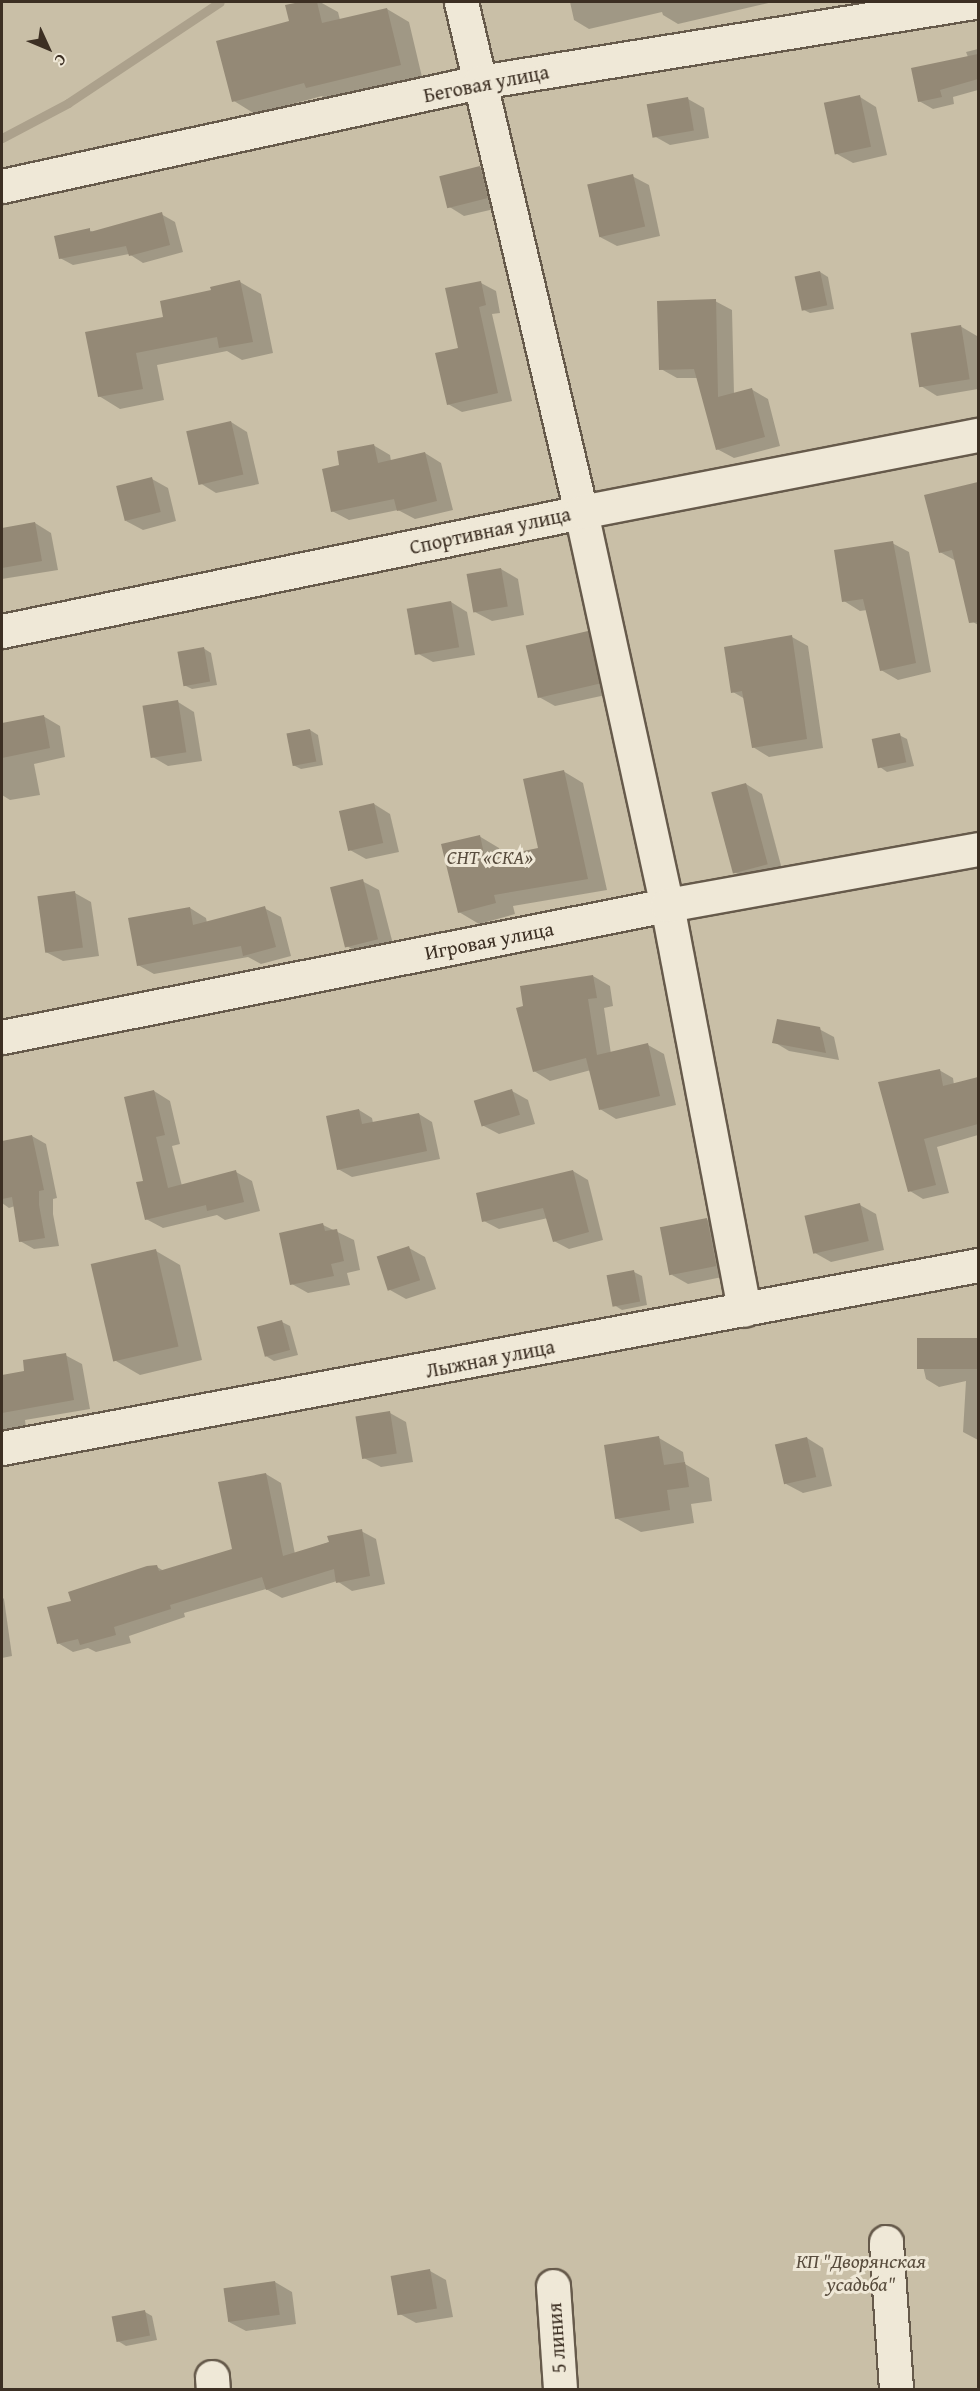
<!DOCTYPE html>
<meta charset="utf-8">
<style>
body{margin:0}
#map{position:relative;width:980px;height:2391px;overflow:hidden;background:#e6dcc2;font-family:"Gentium Book Plus",serif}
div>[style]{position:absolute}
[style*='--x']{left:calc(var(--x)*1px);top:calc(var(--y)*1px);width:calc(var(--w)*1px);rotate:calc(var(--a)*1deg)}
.green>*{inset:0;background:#c9bfa7;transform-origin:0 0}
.shadow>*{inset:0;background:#0003}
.stream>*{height:9px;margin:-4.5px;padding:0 4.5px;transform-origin:4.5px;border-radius:4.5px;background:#aca18c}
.building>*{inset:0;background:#948976;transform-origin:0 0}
.roads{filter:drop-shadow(2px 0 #665a4b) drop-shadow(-2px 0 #665a4b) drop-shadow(0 2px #665a4b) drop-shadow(0 -2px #665a4b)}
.minor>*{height:33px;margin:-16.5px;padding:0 16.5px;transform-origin:16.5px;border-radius:16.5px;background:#efe8d7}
span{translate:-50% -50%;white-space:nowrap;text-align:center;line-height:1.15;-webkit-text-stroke:6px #efe8d7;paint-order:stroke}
.street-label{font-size:20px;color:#3c2f23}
.park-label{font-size:20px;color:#584c3d;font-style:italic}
.frame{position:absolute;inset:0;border:3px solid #3c2f23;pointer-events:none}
.north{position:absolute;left:18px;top:18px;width:60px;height:60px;-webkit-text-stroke:4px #efe8d7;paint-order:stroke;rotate:134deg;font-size:16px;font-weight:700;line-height:24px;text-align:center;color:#3c2f23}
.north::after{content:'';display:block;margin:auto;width:21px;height:27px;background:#3c2f23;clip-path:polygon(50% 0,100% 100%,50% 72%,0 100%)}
</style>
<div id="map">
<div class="green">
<div style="left:2px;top:2px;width:976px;height:2387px"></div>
</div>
<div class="shadow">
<div style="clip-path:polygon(307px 2px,320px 2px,338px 12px,340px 20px,387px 9px,409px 22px,422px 77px,328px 100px,322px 96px,255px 114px,234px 101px,291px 22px,287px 6px)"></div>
<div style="clip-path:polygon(570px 2px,773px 2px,678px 24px,663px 15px,662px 12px,589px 29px,574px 20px)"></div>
<div style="clip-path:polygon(978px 49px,978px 90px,953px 97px,954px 104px,933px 109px,919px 101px,968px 57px,966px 52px)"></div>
<div style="clip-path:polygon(860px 97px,876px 107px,887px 155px,853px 163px,837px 154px)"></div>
<div style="clip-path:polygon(688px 99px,704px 108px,709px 138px,670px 145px,654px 136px)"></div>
<div style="clip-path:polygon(480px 167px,496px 177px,503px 207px,464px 216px,448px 206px)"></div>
<div style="clip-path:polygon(632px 176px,649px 185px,660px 236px,617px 246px,600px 237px)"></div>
<div style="clip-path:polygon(161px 214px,175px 222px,183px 252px,143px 263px,129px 254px,73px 265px,60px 258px,89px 230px,93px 232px)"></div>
<div style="clip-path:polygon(820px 272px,828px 277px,834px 309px,810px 313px,802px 309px)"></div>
<div style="clip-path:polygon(240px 282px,261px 294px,273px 353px,242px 360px,227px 351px,157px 365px,164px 400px,120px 409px,99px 396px,165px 319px,213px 292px)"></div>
<div style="clip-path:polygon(481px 283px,496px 291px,500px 313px,492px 314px,512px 401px,462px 412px,448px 404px,460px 349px)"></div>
<div style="clip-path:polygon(715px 301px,732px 310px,734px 394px,751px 389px,768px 399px,780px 446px,734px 458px,717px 449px,698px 378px,677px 378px,661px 369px)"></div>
<div style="clip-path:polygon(960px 326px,977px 336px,978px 389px,937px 396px,921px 386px)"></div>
<div style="clip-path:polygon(231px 422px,247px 432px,259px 484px,216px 493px,200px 483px)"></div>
<div style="clip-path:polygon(373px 445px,390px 455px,391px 461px,425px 453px,441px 463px,453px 510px,415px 519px,398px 510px,349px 520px,332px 511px,341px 467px)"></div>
<div style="clip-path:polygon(152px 479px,168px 488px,176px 521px,143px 530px,126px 521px)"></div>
<div style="clip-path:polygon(978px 483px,978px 625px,970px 620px,956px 561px,940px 552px,926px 496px)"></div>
<div style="clip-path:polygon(35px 523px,51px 533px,58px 570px,2px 579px,2px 529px)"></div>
<div style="clip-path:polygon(892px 543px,909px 552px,931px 672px,898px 680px,881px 670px,867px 610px,860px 611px,844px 601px)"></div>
<div style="clip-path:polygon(501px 569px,518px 579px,524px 615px,492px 621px,475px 612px)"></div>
<div style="clip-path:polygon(451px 602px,467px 612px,475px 655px,433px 662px,417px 653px)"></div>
<div style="clip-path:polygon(588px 633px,604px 642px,615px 693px,555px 706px,539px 697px)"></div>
<div style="clip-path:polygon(792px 637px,808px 646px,823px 748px,769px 757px,753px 747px,745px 699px,733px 692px)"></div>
<div style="clip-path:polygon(203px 648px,211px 653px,217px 685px,192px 689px,184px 685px)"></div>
<div style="clip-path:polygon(178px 702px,194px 712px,202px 761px,168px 766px,151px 756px)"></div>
<div style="clip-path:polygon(43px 716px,60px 726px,65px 757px,34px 764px,40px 795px,10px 800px,2px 795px,2px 724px)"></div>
<div style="clip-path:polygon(310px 730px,318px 735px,323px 765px,301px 769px,293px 765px)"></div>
<div style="clip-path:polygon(899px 735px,907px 739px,914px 766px,887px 772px,880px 767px)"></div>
<div style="clip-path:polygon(563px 771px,583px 783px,607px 890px,513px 906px,515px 914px,479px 924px,459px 912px,479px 836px,499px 848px,502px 857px,540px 849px)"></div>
<div style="clip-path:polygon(746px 784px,762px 794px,783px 873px,750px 881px,734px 872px)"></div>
<div style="clip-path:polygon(374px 804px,390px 814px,399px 852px,366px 859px,350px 850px)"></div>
<div style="clip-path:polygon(362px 881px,379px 890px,394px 948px,363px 956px,347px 946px)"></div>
<div style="clip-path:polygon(75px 893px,91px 902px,99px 956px,63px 961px,46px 952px)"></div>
<div style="clip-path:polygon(190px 908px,206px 918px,207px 923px,264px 908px,281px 917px,291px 956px,261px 964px,248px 957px,154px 974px,138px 965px)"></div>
<div style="clip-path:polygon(593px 976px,610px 986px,613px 1006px,604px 1008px,611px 1054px,648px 1045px,664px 1054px,676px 1105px,616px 1119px,600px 1109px,591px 1070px,550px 1081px,534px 1071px,522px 987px)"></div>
<div style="clip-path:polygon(819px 1029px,834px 1037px,839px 1060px,789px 1051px,774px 1042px)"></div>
<div style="clip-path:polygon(939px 1070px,953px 1078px,954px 1085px,978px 1079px,978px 1135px,937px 1147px,949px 1193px,923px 1199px,910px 1191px)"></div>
<div style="clip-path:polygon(154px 1091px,170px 1101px,180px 1144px,172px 1146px,182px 1186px,236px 1172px,252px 1181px,260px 1211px,225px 1220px,217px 1215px,163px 1228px,146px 1219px,145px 1182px)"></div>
<div style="clip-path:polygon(512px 1091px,528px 1100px,535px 1124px,499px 1134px,482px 1125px)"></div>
<div style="clip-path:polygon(359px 1110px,372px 1118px,373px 1123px,419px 1114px,432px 1122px,440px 1159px,352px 1177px,338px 1169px)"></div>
<div style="clip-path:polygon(32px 1136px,46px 1144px,57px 1198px,53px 1199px,53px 1214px,59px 1246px,34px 1249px,20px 1241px,15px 1206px,9px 1208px,2px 1203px,2px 1142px)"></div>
<div style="clip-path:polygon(573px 1171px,588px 1180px,603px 1240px,569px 1249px,554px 1241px,548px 1218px,499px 1229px,484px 1221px)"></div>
<div style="clip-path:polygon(860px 1205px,876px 1214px,884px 1250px,831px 1262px,815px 1253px)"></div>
<div style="clip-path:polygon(707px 1220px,724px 1229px,732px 1275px,688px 1284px,672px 1275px)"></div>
<div style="clip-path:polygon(323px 1225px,354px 1240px,360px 1270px,347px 1273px,350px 1285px,308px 1293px,292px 1284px)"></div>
<div style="clip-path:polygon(409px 1248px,425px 1257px,436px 1289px,406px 1299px,390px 1290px)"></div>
<div style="clip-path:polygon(156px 1251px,180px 1265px,202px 1360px,140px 1375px,116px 1361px)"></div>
<div style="clip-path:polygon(634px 1272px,642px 1276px,647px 1305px,622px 1310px,614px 1305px)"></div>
<div style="clip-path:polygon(282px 1322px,290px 1326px,298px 1355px,274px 1361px,266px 1356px)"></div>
<div style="clip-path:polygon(978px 1340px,978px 1440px,963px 1432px,966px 1381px,939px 1387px,926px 1379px,920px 1353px)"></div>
<div style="clip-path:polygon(65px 1355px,82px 1364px,90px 1409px,25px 1420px,26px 1428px,2px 1433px,2px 1376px,26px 1372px)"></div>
<div style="clip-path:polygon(390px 1413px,406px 1422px,413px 1462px,381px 1467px,364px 1458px)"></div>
<div style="clip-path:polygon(659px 1438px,683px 1452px,685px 1464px,709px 1478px,712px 1501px,691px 1504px,694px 1523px,641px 1532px,616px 1518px)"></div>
<div style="clip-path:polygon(807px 1438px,823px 1448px,832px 1486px,803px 1493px,786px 1484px)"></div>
<div style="clip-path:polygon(266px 1474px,281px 1483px,295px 1554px,361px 1531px,376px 1539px,385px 1584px,352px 1591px,337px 1581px,282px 1598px,266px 1589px,184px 1613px,185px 1617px,129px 1636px,131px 1643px,96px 1652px,88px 1648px,73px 1652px,58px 1643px,73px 1602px,157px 1567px,164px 1571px,233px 1550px)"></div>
<div style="clip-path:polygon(2px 1597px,4px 1599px,12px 1656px,2px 1658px)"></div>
<div style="clip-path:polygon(430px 2271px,446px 2280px,453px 2317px,416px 2323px,400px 2314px)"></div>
<div style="clip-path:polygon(275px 2282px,292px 2292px,296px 2324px,246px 2331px,229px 2322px)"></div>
<div style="clip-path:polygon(145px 2312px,152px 2316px,157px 2340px,126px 2346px,118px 2341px)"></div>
</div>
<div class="stream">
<div style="--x:2;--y:138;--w:75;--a:-27.9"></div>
<div style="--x:68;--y:103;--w:182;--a:-33.6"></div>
</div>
<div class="building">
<div style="clip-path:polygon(300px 2px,317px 2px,322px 23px,387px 8px,401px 65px,306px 88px,304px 83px,232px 102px,216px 41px,289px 21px,285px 5px)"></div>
<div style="clip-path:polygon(978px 54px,978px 79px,940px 90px,942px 97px,918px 102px,911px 68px)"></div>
<div style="left:860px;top:95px;width:53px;height:37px;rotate:78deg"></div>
<div style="left:688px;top:97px;width:34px;height:42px;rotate:80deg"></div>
<div style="left:480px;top:166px;width:33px;height:42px;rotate:76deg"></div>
<div style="left:633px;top:174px;width:54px;height:47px;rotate:77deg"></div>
<div style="clip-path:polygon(162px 212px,170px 245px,129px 256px,126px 246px,59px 259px,54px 236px,90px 228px,90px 232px)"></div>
<div style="left:820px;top:271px;width:35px;height:26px;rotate:78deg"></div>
<div style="clip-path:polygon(240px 280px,253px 342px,219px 348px,217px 337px,136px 353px,143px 389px,98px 397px,85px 332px,163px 317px,160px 301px,211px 290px,210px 287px)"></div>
<div style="clip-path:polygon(481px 281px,486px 305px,479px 307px,498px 393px,447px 405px,435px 353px,458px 348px,445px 288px)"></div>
<div style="clip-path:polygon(716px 299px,718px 397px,752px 388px,765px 437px,716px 450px,694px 369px,659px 370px,657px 301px)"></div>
<div style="left:961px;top:325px;width:55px;height:51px;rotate:81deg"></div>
<div style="left:231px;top:421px;width:55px;height:46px;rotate:77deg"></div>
<div style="clip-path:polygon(374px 444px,378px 463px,425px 452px,437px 501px,397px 511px,394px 499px,331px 512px,322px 469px,339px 465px,337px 451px)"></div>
<div style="left:152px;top:477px;width:36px;height:37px;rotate:76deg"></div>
<div style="clip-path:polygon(978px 482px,978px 622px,969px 623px,952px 550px,939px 553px,924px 495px)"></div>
<div style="clip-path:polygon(35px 522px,42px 561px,2px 568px,2px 528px)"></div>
<div style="clip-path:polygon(893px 541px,916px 663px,880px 671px,863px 599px,842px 602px,834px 550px)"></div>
<div style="left:501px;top:568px;width:39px;height:35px;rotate:80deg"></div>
<div style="left:451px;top:601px;width:47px;height:45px;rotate:80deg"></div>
<div style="left:588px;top:631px;width:54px;height:64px;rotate:77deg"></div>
<div style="clip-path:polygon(792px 635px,807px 739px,752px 748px,742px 691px,731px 693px,724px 647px)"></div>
<div style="left:204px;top:647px;width:35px;height:27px;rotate:80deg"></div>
<div style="left:178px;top:700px;width:53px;height:36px;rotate:81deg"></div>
<div style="clip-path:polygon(44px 715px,50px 748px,2px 758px,2px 723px)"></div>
<div style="left:310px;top:729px;width:33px;height:24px;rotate:79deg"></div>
<div style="left:900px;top:733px;width:30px;height:29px;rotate:78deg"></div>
<div style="clip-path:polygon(564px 770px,588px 879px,494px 895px,496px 903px,458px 913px,441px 844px,480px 835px,485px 859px,538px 848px,523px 779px)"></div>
<div style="left:746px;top:783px;width:84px;height:36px;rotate:75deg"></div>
<div style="left:374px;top:803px;width:41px;height:36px;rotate:77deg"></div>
<div style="left:363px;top:879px;width:62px;height:34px;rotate:76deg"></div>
<div style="left:75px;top:891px;width:57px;height:38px;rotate:82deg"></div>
<div style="clip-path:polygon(265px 906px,276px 947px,243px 956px,241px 946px,137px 966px,128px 918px,190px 907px,193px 925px)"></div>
<div style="clip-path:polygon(593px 975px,597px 998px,588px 999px,597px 1055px,648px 1043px,660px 1096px,599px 1110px,586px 1058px,533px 1072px,516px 1008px,523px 1006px,520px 986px)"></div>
<div style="clip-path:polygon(777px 1019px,820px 1027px,826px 1053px,772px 1043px)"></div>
<div style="clip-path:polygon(940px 1069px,943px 1086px,978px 1077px,978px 1124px,924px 1139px,936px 1185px,908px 1192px,878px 1082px)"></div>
<div style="left:512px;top:1089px;width:27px;height:40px;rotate:73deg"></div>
<div style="clip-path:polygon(154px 1090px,165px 1135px,156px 1137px,168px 1188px,236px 1170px,244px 1202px,207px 1211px,206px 1205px,145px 1220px,136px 1182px,143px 1181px,124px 1097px)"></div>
<div style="clip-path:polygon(359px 1109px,362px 1124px,419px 1113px,427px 1151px,337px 1170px,326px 1116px)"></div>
<div style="clip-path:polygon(32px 1135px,44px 1190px,39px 1191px,39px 1205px,45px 1238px,19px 1242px,12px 1197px,2px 1199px,2px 1141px)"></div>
<div style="clip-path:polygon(573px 1170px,589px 1232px,553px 1242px,543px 1208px,482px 1222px,476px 1193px)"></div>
<div style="left:860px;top:1203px;width:39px;height:57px;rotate:77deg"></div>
<div style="left:707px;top:1218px;width:49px;height:48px;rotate:79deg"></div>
<div style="clip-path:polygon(323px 1223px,325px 1231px,337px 1229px,344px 1261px,331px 1264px,334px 1276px,290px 1285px,279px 1233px)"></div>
<div style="left:409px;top:1246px;width:36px;height:34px;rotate:72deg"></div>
<div style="left:156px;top:1249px;width:100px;height:67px;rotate:77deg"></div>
<div style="left:634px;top:1270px;width:32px;height:28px;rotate:79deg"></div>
<div style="left:282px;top:1320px;width:31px;height:26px;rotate:75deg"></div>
<div style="left:978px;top:1338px;width:31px;height:61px;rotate:90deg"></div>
<div style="clip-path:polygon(66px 1353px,74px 1400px,2px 1413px,2px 1375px,24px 1371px,23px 1360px)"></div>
<div style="left:390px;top:1411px;width:43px;height:35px;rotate:81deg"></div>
<div style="clip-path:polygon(659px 1436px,664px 1465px,685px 1462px,689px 1487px,667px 1490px,670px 1510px,615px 1519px,604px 1445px)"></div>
<div style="left:807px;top:1437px;width:41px;height:33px;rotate:77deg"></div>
<div style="clip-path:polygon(266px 1473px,283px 1556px,329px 1542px,327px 1536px,362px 1529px,370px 1576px,336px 1583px,334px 1569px,266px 1590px,262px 1577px,170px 1605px,171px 1609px,114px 1627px,116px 1635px,80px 1645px,78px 1639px,57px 1644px,47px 1607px,71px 1601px,68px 1592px,147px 1566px,157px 1565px,159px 1571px,232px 1549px,218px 1482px)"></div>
<div style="left:430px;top:2269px;width:40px;height:40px;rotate:80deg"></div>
<div style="left:275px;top:2281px;width:34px;height:52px;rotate:82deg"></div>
<div style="left:145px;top:2310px;width:26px;height:34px;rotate:79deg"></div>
</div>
<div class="roads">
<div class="minor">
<div style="--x:461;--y:2;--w:524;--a:76.76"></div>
<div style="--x:581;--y:512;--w:402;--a:77.7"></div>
<div style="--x:667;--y:905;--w:412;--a:79.2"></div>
<div style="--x:2;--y:186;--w:489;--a:-12.3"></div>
<div style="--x:480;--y:82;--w:500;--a:-9.2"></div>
<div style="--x:2;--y:631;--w:591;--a:-11.61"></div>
<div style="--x:581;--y:512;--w:404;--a:-11"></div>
<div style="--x:2;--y:1037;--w:678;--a:-11.23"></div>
<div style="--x:667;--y:905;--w:316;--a:-10.2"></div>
<div style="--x:2;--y:1448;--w:993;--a:-10.62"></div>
<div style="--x:886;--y:2242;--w:148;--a:86.1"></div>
<div style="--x:553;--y:2286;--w:104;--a:86.1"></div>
<div style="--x:212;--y:2377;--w:13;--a:86"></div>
</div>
</div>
<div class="street-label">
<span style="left:486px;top:83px;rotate:-11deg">Беговая улица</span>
<span style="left:490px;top:530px;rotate:-12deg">Спортивная улица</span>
<span style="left:489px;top:940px;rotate:-11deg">Игровая улица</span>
<span style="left:490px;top:1358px;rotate:-11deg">Лыжная улица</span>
<span style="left:556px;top:2338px;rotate:-94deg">5 линия</span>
</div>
<div class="park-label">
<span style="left:490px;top:856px">СНТ «СКА»</span>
<span style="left:861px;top:2272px">КП "Дворянская<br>усадьба"</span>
</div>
<div class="frame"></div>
<div class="north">С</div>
</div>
